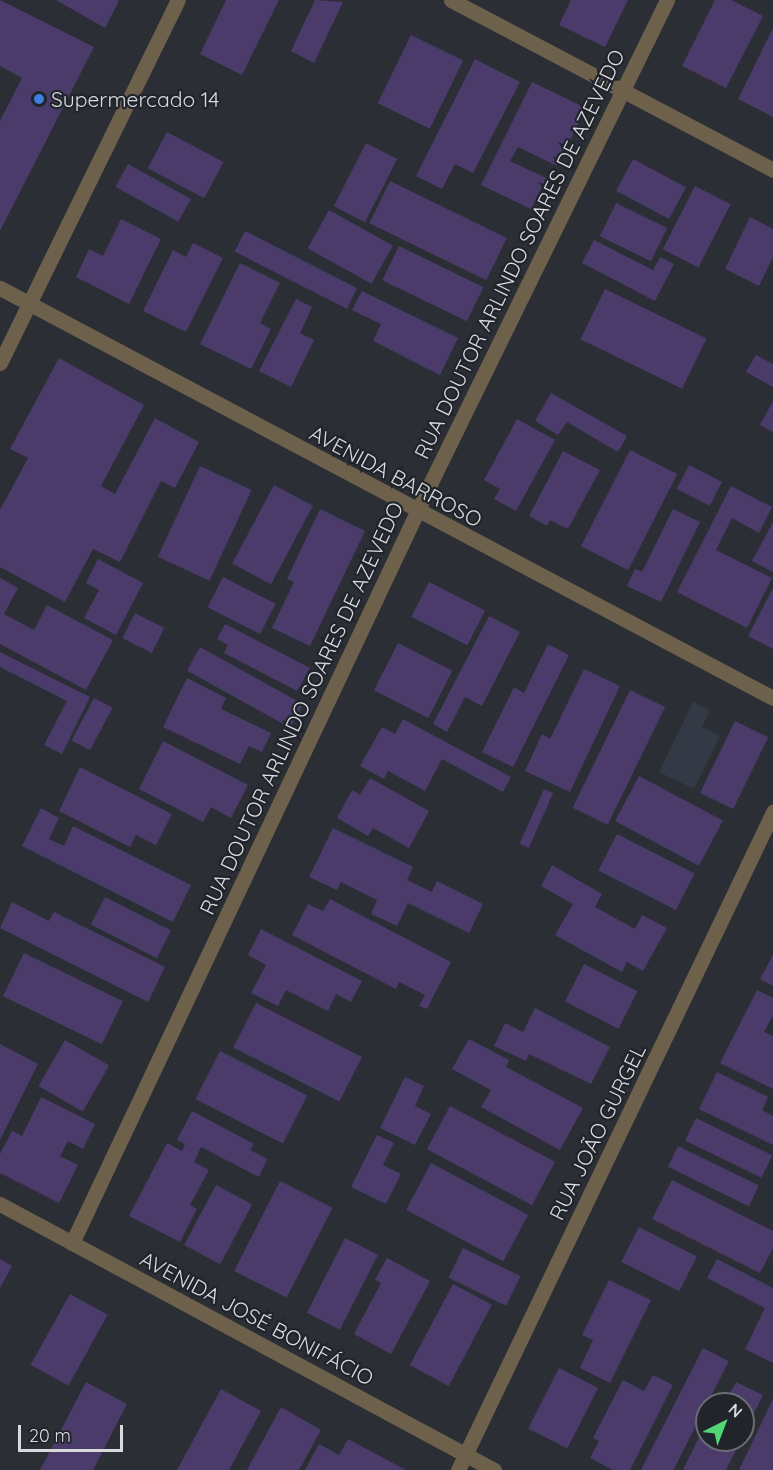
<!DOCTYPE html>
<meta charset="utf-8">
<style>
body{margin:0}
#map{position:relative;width:773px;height:1470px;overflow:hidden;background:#2b2f35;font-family:Quicksand,sans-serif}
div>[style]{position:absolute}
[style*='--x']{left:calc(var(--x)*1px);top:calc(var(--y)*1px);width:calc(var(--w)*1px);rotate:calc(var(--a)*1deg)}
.built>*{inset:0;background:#333a45}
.building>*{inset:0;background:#4a3b6b;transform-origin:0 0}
.minor>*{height:15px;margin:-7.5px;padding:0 7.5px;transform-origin:7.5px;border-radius:7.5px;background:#6d614c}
.tertiary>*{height:15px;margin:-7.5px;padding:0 7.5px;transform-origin:7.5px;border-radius:7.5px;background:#6d614c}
.dots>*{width:16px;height:16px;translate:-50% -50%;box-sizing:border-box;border:3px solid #21252b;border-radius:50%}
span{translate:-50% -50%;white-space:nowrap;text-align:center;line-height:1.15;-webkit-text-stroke:4.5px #21252b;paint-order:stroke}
.poi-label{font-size:21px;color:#d8dade}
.left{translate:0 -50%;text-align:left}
.street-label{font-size:21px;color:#d8dade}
.north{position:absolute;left:695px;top:1392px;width:60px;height:60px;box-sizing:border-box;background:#21252b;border:2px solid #6a6d73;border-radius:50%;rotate:42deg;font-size:16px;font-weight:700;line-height:24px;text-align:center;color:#d8dade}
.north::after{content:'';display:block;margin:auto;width:21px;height:27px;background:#51d674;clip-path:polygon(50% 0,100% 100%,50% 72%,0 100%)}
.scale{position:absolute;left:18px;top:1425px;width:105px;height:27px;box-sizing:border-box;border:3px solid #d8dade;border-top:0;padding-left:8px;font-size:18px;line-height:21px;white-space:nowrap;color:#d8dade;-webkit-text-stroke:4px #21252b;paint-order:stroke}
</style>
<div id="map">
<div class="built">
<div style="clip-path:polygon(693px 702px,710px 710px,702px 727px,720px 736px,694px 789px,659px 772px)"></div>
</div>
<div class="building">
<div style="clip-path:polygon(0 0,94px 47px,0 231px,0 121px,22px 78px,0 66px)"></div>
<div style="clip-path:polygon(56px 0,117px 0,119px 1px,105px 28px)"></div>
<div style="clip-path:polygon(226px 0,279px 0,242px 75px,200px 54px)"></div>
<div style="clip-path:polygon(315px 0,343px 2px,314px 63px,291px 51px)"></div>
<div style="clip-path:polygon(571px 0,628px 0,605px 47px,559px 25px)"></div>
<div style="clip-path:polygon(715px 0,731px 0,763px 16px,726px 88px,682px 66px)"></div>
<div style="clip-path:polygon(773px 28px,773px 117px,738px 99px)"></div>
<div style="left:411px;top:35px;width:58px;height:76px;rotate:26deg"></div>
<div style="clip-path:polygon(475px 59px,520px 82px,473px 173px,455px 164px,442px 189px,416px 176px)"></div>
<div style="clip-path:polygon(532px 82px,586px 108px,557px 166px,518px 147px,510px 161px,546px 178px,531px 209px,481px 185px)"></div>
<div style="left:167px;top:132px;width:64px;height:41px;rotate:28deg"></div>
<div style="left:366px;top:143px;width:35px;height:71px;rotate:27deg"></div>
<div style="left:633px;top:159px;width:60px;height:36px;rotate:28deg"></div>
<div style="left:128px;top:164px;width:72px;height:26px;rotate:29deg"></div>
<div style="left:390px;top:181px;width:130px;height:47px;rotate:26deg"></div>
<div style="left:695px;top:186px;width:40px;height:71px;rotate:27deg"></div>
<div style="left:616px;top:203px;width:57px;height:37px;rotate:26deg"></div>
<div style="left:329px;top:210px;width:73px;height:44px;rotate:29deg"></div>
<div style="clip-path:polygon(750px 217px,773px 229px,773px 257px,759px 286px,725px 269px)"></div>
<div style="clip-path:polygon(121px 219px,161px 239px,129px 304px,76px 277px,89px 249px,103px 256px)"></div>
<div style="left:245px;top:231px;width:126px;height:23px;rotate:27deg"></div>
<div style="clip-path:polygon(594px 240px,653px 270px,660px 257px,674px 264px,655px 301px,582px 263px)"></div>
<div style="clip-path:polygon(193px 243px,223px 258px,186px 332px,143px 311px,173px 250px,186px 257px)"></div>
<div style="left:399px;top:246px;width:94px;height:38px;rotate:26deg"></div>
<div style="clip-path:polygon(240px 263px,280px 283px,260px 323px,271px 329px,251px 369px,200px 344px)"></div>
<div style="left:605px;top:289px;width:113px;height:56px;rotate:26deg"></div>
<div style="clip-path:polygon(362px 291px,458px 338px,440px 375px,373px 341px,381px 324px,352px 310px)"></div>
<div style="clip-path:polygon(296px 299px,312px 307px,300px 333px,314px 340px,291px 387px,259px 371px)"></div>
<div style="clip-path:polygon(756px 355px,773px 364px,773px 387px,746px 372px)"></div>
<div style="clip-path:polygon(59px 358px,144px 405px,101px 486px,115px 494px,155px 418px,199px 442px,175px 488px,161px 481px,120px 562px,93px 549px,65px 602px,0 567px,0 510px,28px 458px,10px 449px)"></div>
<div style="clip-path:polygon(551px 393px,627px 436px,618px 452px,567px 422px,558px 435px,535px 421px)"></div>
<div style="clip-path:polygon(773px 401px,773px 432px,760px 425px)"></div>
<div style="clip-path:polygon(517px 419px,555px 440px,516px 511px,494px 499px,500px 489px,484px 480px)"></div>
<div style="left:630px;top:450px;width:53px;height:108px;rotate:27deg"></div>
<div style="clip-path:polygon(563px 451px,600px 470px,568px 529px,550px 520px,547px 526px,529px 516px)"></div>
<div style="left:689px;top:465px;width:37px;height:27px;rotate:27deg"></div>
<div style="left:200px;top:466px;width:57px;height:100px;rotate:25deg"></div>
<div style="left:274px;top:485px;width:44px;height:89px;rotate:28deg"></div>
<div style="clip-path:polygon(731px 486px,772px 507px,759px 533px,732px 518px,716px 550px,772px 578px,747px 628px,677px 592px)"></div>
<div style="clip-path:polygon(320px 509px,365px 531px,310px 646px,272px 628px,294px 582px,287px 579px)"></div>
<div style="clip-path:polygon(673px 509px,700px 522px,661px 602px,627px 586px,635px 569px,642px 572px)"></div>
<div style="clip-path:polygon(773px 522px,773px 572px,752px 561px)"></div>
<div style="clip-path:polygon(98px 559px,143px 583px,116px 635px,84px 618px,99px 590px,86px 583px)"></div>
<div style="left:223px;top:577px;width:59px;height:34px;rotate:27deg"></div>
<div style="clip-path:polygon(0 578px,18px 588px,4px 614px,34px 630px,47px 605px,113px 640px,86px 690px,0 644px)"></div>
<div style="left:429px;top:582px;width:63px;height:39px;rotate:27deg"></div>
<div style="clip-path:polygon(773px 588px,773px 649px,748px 636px)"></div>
<div style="left:135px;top:613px;width:33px;height:28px;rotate:27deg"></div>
<div style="clip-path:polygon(489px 616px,520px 632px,482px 706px,465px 697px,447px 732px,433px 724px)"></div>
<div style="clip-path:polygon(225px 624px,310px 668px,297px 691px,224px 653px,228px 645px,217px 639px)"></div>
<div style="left:398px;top:643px;width:61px;height:53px;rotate:27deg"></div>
<div style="clip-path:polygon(548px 644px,569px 655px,513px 767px,482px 752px,514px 687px,524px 693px)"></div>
<div style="left:200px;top:647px;width:118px;height:27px;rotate:29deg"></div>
<div style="clip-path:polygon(0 652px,90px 697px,62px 754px,44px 745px,67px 701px,0 667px)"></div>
<div style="clip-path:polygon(584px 669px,620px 686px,570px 792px,525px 771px,542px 734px,550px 739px)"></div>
<div style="clip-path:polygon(187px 678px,226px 698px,221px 709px,271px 733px,262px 752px,249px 746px,240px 764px,163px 727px)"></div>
<div style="left:630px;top:690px;width:39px;height:131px;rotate:26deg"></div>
<div style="left:94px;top:698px;width:21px;height:48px;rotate:28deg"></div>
<div style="clip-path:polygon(403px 719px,511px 777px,503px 792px,442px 759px,425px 791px,388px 771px,384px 779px,360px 766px,382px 727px,395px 734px)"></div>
<div style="left:735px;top:721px;width:37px;height:80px;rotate:26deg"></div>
<div style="clip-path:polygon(163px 741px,248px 785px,231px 818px,211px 807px,203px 822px,139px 789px)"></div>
<div style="clip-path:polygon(80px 767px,172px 814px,156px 845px,136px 835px,130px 847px,59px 811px)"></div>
<div style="left:639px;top:776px;width:95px;height:51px;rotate:28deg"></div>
<div style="clip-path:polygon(370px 778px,429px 811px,409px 848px,373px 828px,368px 836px,337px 818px,352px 790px,360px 795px)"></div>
<div style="left:544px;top:789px;width:10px;height:60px;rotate:24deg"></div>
<div style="clip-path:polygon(41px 808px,59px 818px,49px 839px,64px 846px,73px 826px,191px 885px,173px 922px,22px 846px)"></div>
<div style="clip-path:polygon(333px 828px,413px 867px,407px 880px,432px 892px,437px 881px,483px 904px,469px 933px,408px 903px,397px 926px,371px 914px,377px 900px,341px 882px,337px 890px,309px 877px)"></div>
<div style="left:617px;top:834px;width:87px;height:41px;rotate:27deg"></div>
<div style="clip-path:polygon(552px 865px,602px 894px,595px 907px,635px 929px,642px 915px,667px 928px,643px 971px,627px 962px,622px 972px,555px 935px,573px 904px,541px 886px)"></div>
<div style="left:105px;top:897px;width:74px;height:31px;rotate:27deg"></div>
<div style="clip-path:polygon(330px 899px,451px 962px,427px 1009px,419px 1006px,425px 995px,399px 982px,396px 989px,292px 935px,308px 904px,323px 911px)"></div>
<div style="clip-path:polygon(12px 902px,49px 921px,54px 912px,165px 967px,148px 1002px,0 928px)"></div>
<div style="clip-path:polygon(261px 929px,362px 981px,351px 1002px,336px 994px,328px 1011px,286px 990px,278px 1006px,251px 993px,266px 965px,248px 955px)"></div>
<div style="left:24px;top:953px;width:110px;height:48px;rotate:26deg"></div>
<div style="clip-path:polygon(773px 955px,773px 986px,760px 979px)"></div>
<div style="left:584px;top:964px;width:60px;height:42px;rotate:27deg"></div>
<div style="clip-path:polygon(757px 990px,773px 998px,773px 1015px,764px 1032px,773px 1036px,773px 1089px,720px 1063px)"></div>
<div style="left:256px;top:1003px;width:119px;height:50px;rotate:27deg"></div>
<div style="clip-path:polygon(535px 1008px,610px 1047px,591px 1084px,529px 1054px,526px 1061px,494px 1046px,505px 1023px,523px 1032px)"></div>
<div style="clip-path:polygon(469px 1039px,509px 1060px,506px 1067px,583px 1108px,560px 1150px,481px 1107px,491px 1090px,452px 1069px)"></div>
<div style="left:65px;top:1040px;width:51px;height:53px;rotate:30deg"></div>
<div style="clip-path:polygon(0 1044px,38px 1064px,0 1140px)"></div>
<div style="left:220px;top:1051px;width:98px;height:54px;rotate:27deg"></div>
<div style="clip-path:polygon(717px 1072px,768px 1097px,762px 1110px,773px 1116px,773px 1145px,699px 1109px)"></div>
<div style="clip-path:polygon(405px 1077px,424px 1086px,415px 1106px,431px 1114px,415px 1145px,380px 1128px)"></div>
<div style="clip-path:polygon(41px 1097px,95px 1124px,83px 1149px,68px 1141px,60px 1156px,78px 1165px,59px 1203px,0 1173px,0 1154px,12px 1131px,22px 1136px)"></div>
<div style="left:450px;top:1106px;width:119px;height:49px;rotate:28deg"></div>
<div style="clip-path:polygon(192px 1111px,254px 1144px,250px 1150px,267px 1159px,259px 1177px,201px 1147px,194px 1162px,209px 1170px,190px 1205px,197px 1209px,180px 1242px,129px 1216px,167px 1143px,182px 1151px,185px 1144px,177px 1140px)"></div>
<div style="left:696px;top:1118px;width:85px;height:25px;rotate:26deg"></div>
<div style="clip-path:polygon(377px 1135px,394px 1143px,383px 1165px,401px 1174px,386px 1204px,351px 1187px)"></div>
<div style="left:678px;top:1146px;width:90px;height:23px;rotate:26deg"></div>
<div style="left:431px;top:1163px;width:110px;height:53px;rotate:28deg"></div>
<div style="clip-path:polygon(672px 1180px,773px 1231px,773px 1248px,760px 1273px,652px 1219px)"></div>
<div style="left:280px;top:1181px;width:59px;height:101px;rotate:27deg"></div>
<div style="left:216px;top:1185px;width:41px;height:68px;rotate:28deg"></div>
<div style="left:639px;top:1227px;width:65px;height:39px;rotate:27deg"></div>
<div style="left:345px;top:1238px;width:37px;height:84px;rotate:27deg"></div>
<div style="left:463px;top:1248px;width:64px;height:33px;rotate:26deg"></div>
<div style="clip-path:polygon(387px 1258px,430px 1281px,391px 1354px,354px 1334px,381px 1283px,375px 1280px)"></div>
<div style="clip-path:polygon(0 1259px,12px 1266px,0 1288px)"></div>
<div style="clip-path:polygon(717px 1259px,773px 1288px,773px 1363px,745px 1349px,765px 1308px,707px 1278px)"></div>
<div style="clip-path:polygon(609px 1280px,651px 1300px,610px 1383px,580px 1368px,593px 1340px,582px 1335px)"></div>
<div style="left:453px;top:1284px;width:44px;height:92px;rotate:28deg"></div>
<div style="left:70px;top:1294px;width:43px;height:81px;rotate:29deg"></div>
<div style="left:703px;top:1348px;width:29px;height:136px;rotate:27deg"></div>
<div style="left:559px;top:1368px;width:44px;height:68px;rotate:27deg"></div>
<div style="clip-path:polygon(653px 1375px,673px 1385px,630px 1470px,613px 1470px,590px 1458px,599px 1441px,593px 1438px,623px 1380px,644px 1391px)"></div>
<div style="clip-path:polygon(86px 1382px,127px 1404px,93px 1470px,40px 1470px)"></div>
<div style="clip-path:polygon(736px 1382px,763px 1395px,743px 1435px,743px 1404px,715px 1404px,717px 1400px,724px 1404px)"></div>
<div style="clip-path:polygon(221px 1389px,261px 1411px,229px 1470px,177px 1470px)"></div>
<div style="clip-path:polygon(773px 1399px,773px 1470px,739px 1470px)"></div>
<div style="clip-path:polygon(281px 1407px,321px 1430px,299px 1470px,247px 1470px)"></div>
<div style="clip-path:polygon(707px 1421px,707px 1440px,741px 1440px,726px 1470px,683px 1470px)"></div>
<div style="clip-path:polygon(348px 1439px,406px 1470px,305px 1470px,319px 1444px,339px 1455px)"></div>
</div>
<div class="minor">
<div style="--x:451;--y:0;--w:364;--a:27.8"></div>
<div style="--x:0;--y:363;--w:404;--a:-63.9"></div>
<div style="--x:72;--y:1243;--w:841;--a:-64.74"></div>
<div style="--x:431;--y:482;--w:537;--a:-63.91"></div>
<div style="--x:458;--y:1470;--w:730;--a:-64.42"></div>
</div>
<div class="tertiary">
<div style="--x:0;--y:288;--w:875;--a:27.94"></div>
<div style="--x:0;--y:1204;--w:561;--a:28.3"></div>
</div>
<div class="dots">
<div style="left:39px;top:99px;background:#3f7fe0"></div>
</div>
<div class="poi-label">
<span class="left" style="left:51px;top:99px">Supermercado 14</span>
</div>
<div class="street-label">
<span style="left:519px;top:254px;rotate:-64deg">RUA DOUTOR ARLINDO SOARES DE AZEVEDO</span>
<span style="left:396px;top:476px;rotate:28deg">AVENIDA BARROSO</span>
<span style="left:301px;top:708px;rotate:-65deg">RUA DOUTOR ARLINDO SOARES DE AZEVEDO</span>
<span style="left:597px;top:1132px;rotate:-64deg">RUA JOÃO GURGEL</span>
<span style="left:257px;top:1318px;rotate:28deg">AVENIDA JOSÉ BONIFÁCIO</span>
</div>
<div class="north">N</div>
<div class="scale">20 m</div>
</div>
